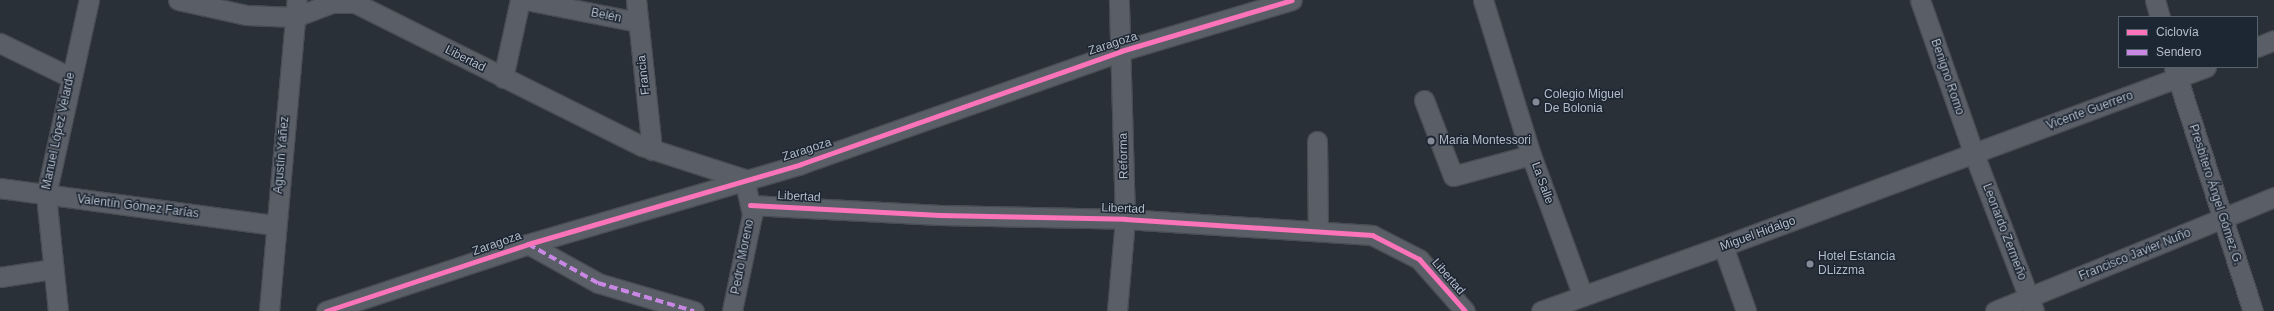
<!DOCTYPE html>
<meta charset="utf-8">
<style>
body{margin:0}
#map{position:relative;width:2274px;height:311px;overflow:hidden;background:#2a3038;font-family:Arial,sans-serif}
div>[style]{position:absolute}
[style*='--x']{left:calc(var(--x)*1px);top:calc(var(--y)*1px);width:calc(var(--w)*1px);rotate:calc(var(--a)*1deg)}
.roads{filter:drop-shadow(1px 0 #484c53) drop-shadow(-1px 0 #484c53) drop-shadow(0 1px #484c53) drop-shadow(0 -1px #484c53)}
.minor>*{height:19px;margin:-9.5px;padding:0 9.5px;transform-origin:9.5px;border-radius:9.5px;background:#5a5e66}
.quiet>*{height:4px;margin-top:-2px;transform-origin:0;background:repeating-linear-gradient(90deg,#c787e3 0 8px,transparent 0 12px)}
.cycleway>*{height:5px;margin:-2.5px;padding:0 2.5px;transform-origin:2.5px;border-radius:2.5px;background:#fb73b8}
.dots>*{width:11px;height:11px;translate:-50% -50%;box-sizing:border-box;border:2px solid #1d2633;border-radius:50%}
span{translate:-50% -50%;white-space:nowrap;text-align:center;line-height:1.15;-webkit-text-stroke:3px #1d2633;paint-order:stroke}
.street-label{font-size:12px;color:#b4bcc9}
.poi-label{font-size:12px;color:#b4bcc9}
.left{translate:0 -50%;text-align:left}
.legend{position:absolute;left:2118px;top:16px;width:140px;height:52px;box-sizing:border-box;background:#1d2633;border:1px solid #59626f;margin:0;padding:5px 7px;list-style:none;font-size:12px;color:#b4bcc9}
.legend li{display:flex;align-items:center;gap:8px;height:20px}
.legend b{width:20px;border:1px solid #59626f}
</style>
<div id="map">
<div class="roads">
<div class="minor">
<div style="--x:178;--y:0;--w:70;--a:12.4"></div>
<div style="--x:246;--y:15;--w:49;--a:2.3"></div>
<div style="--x:295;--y:17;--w:39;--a:-21"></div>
<div style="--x:331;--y:3;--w:24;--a:0"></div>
<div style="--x:355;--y:3;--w:321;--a:26.5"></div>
<div style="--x:642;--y:146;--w:107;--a:17.9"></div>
<div style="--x:744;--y:179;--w:37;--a:77"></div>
<div style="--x:752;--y:215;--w:98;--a:101.8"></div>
<div style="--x:526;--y:0;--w:114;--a:11.1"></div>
<div style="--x:636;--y:0;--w:151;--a:83.9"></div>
<div style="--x:1483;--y:0;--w:162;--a:72.8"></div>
<div style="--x:1531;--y:155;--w:150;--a:69.8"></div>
<div style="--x:1920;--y:0;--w:163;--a:70.7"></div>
<div style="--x:1974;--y:154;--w:168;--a:69.1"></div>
<div style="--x:2155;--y:0;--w:18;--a:74"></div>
<div style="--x:0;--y:43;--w:78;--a:25.9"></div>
<div style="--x:2257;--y:47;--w:18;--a:-22"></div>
<div style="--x:2174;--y:67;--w:256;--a:72.1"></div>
<div style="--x:503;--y:78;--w:80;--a:-77.7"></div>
<div style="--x:1424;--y:100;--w:81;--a:69.1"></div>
<div style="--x:1453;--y:176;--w:81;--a:-15.1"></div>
<div style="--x:1317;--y:141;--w:90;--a:89.4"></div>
<div style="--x:0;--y:188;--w:277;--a:7.7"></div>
<div style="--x:750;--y:205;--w:190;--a:3"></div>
<div style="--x:940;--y:215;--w:185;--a:1.2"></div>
<div style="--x:1125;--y:219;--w:248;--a:3.7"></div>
<div style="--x:1372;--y:235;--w:53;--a:27.1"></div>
<div style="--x:1419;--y:259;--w:69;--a:48.5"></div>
<div style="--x:528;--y:244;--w:80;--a:29.1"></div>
<div style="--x:598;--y:283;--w:100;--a:16.3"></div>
<div style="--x:1723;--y:246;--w:69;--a:70.5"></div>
<div style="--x:0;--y:277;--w:54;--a:-8.6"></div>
<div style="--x:58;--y:311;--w:117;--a:-95.9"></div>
<div style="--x:46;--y:195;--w:200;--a:-77.6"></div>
<div style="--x:269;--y:311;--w:312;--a:-84.9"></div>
<div style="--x:326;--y:311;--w:213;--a:-18.3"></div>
<div style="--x:528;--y:244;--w:284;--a:-16.3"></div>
<div style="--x:801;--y:164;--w:339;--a:-19.4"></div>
<div style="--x:1121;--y:51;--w:178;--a:-16.6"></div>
<div style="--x:1117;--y:311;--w:92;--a:-85"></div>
<div style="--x:1125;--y:219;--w:219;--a:-91.6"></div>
<div style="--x:1541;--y:311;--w:193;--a:-19.7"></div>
<div style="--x:1723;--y:246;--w:515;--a:-20.33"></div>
<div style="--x:1995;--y:311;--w:301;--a:-22.2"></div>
</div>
</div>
<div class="quiet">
<div style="--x:528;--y:244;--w:80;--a:29.1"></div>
<div style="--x:598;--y:283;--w:100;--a:16.3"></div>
</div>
<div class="cycleway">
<div style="--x:750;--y:205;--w:190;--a:3"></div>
<div style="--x:940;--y:215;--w:185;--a:1.2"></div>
<div style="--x:1125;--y:219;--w:248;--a:3.7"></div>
<div style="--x:1372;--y:235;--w:53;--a:27.1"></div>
<div style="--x:1419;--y:259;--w:69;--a:48.5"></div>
<div style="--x:326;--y:311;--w:213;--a:-18.3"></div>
<div style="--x:528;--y:244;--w:284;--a:-16.3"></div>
<div style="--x:801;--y:164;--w:339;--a:-19.4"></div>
<div style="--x:1121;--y:51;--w:178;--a:-16.6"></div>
</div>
<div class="dots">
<div style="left:1536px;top:102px;background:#848b96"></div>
<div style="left:1431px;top:141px;background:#848b96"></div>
<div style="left:1810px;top:264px;background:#848b96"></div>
</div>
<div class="street-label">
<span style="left:606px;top:16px;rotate:11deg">Belén</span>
<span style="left:1113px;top:44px;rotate:-18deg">Zaragoza</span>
<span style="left:465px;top:59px;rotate:27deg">Libertad</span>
<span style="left:644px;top:75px;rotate:-96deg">Francia</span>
<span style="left:1947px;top:77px;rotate:71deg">Benigno Romo</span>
<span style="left:2090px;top:111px;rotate:-20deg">Vicente Guerrero</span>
<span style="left:59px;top:131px;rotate:-78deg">Manuel López Velarde</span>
<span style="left:807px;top:150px;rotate:-18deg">Zaragoza</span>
<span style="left:282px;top:155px;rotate:-85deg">Agustín Yáñez</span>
<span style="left:1124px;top:156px;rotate:-91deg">Reforma</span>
<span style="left:1542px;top:183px;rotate:70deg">La Salle</span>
<span style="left:2215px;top:195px;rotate:72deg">Presbítero Ángel Gómez G.</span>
<span style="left:799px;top:197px;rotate:3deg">Libertad</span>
<span style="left:138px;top:207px;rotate:7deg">Valentín Gómez Farías</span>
<span style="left:1123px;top:209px;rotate:2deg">Libertad</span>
<span style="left:2004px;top:232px;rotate:69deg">Leonardo Zermeño</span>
<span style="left:1758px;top:234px;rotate:-20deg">Miguel Hidalgo</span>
<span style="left:497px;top:244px;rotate:-19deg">Zaragoza</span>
<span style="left:2135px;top:255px;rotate:-22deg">Francisco Javier Nuño</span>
<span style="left:743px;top:257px;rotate:-79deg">Pedro Moreno</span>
<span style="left:1448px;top:277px;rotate:49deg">Libertad</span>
</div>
<div class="poi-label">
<span class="left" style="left:1544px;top:102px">Colegio Miguel<br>De Bolonia</span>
<span class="left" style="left:1439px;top:141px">Maria Montessori</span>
<span class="left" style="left:1818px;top:264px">Hotel Estancia<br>DLizzma</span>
</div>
<ul class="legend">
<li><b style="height:5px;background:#fb73b8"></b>Ciclovía</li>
<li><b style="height:5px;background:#c787e3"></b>Sendero</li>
</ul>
</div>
